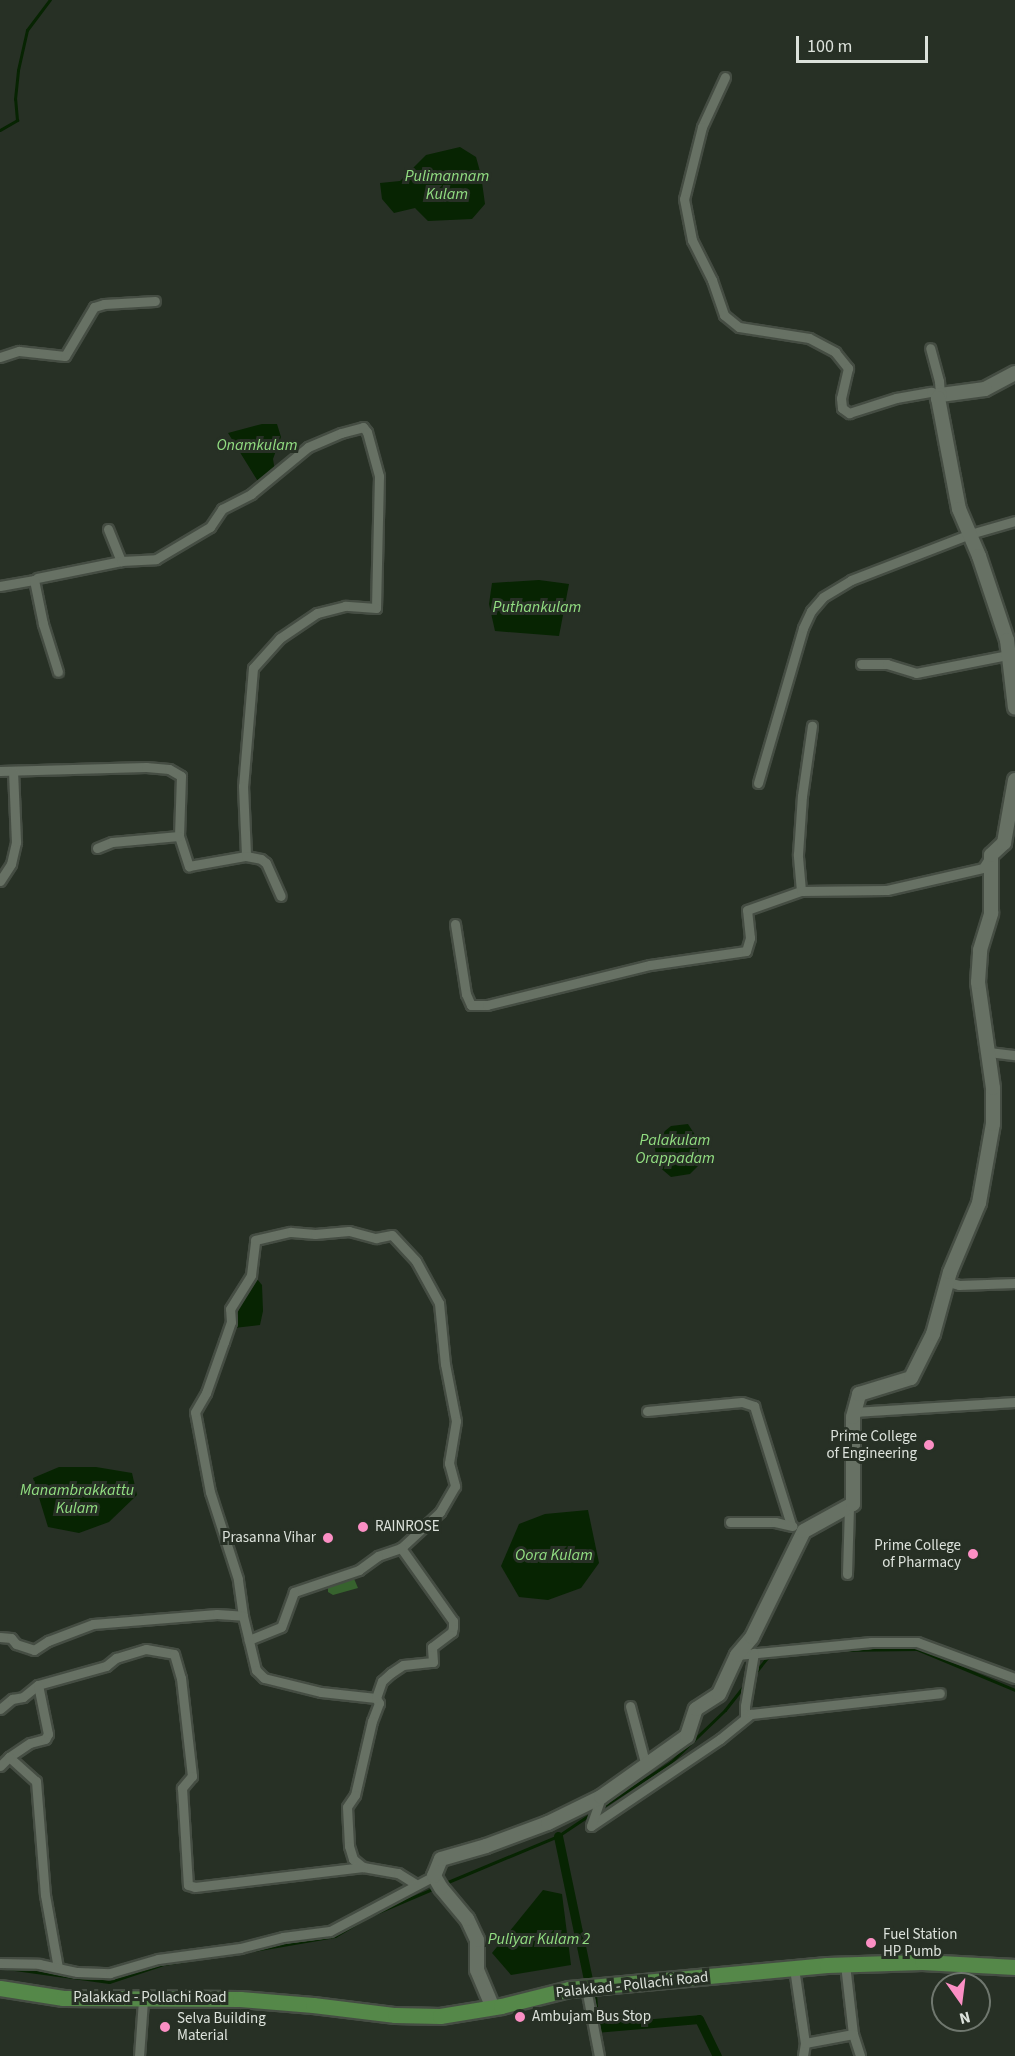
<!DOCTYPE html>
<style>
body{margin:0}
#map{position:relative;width:1015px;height:2056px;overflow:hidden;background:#273025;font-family:"Source Sans 3",sans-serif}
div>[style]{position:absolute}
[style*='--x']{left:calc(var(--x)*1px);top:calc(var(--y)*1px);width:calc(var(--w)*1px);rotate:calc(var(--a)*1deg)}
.green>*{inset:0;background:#37632e}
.water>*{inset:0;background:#072402}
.stream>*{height:3px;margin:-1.5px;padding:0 1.5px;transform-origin:1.5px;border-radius:1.5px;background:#072402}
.canal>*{height:9px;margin:-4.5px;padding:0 4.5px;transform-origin:4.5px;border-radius:4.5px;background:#072402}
.roads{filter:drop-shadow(2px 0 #454d43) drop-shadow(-2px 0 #454d43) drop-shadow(0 2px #454d43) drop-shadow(0 -2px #454d43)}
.street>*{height:9px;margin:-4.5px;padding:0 4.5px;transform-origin:4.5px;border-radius:4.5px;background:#677164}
.secondary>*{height:14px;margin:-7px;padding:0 7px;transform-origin:7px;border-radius:7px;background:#677164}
.primary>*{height:15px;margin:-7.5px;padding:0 7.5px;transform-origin:7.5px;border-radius:7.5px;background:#558849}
.dots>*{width:16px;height:16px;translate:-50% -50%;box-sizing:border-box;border:3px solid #273025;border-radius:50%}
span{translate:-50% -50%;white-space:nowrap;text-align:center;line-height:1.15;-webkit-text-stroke:6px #273025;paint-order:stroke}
.poi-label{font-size:15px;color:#dce2db}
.right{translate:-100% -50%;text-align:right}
.left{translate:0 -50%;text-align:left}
.street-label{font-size:15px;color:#dce2db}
.water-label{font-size:16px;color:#92de82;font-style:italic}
.north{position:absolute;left:931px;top:1972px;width:60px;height:60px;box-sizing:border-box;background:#273025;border:2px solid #6f776e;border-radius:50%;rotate:166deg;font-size:16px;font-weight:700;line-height:24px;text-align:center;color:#dce2db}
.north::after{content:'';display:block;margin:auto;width:21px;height:27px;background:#fb8fc4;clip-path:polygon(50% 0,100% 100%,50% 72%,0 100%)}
.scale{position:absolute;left:796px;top:36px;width:132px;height:27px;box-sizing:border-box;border:3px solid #dce2db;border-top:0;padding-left:8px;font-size:18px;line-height:21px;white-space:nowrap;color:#dce2db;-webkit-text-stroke:4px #273025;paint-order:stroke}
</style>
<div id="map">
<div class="green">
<div style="clip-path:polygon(352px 1574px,358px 1588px,333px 1595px,328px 1592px,328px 1584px)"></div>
</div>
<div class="water">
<div style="clip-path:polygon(460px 147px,476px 157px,481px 175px,485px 204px,472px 219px,428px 221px,415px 208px,394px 213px,382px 199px,380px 183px,400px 181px,426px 155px)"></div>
<div style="clip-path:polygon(262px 424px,277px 424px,281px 437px,273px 459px,275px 471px,259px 483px,228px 433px)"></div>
<div style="clip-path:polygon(539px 580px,569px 584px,559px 636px,495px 631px,489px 604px,492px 583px)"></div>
<div style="clip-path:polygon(688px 1124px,697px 1138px,699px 1165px,690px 1174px,671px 1177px,657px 1165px,654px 1140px,671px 1126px)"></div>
<div style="clip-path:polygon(257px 1279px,262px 1285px,263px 1311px,260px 1325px,234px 1328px,239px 1308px)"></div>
<div style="clip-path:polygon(59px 1467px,96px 1467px,132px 1473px,137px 1495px,109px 1522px,79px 1533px,48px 1527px,33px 1478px)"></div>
<div style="clip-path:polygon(588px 1510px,599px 1563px,581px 1588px,548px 1600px,519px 1597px,501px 1566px,519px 1524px,545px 1514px)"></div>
<div style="clip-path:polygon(543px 1890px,562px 1894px,571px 1965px,511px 1975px,492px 1953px)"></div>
</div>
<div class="stream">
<div style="--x:0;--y:130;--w:20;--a:-30"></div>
<div style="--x:17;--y:120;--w:21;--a:-95"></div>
<div style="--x:15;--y:99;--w:29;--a:-84"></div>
<div style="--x:18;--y:70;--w:41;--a:-77.3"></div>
<div style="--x:27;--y:30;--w:38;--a:-53"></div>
<div style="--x:754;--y:1674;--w:22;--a:-51"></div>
<div style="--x:768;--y:1657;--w:67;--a:-6"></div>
<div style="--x:835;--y:1650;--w:82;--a:-0.7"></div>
<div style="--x:917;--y:1649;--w:106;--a:22.7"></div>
<div style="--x:599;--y:1809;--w:86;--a:-33.1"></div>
<div style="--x:671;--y:1762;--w:75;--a:-43.9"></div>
<div style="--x:725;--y:1710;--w:34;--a:-52"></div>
<div style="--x:443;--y:1884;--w:125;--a:-22.7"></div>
<div style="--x:558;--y:1836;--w:40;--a:-34"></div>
<div style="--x:241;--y:1952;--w:95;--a:-9.7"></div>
<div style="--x:335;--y:1936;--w:42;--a:-30.3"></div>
<div style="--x:371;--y:1915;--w:72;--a:-23"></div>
<div style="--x:0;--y:1967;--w:110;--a:7.8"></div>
<div style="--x:109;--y:1982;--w:57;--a:-18.4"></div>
<div style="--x:163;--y:1964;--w:72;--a:-8.8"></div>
</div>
<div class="canal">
<div style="--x:558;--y:1836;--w:146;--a:78.2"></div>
<div style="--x:592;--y:1995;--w:33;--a:85"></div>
<div style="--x:595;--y:2028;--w:104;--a:-4.9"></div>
<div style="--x:699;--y:2019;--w:41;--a:64.1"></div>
</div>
<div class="roads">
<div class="street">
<div style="--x:725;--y:77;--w:55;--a:114.7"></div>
<div style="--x:702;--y:127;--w:74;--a:104"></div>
<div style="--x:684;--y:199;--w:42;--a:79"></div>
<div style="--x:692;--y:240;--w:45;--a:63.4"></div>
<div style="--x:712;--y:280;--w:37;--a:71"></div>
<div style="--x:724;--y:315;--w:19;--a:39"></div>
<div style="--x:739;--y:327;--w:71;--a:8.9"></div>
<div style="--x:809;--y:338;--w:30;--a:28"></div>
<div style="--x:835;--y:352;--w:21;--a:51"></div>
<div style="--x:848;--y:368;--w:31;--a:103"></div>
<div style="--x:841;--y:398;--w:10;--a:84"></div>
<div style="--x:842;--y:408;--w:9;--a:36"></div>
<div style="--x:849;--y:413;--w:49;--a:-17.7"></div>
<div style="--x:896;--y:398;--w:36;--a:-10"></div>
<div style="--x:931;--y:392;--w:9;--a:18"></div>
<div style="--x:940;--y:395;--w:14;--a:-94"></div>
<div style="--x:939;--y:381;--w:34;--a:-105"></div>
<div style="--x:0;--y:357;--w:20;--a:-18"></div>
<div style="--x:19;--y:351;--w:46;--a:6.2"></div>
<div style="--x:65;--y:356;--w:57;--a:-59.4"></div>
<div style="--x:94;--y:307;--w:10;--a:-17"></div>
<div style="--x:104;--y:304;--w:51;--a:-3.4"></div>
<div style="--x:108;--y:529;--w:35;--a:68"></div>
<div style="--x:37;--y:578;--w:86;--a:-11.4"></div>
<div style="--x:121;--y:561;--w:35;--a:-3"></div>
<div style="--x:156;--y:559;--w:63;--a:-30.7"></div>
<div style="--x:210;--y:527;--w:22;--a:-56"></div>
<div style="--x:222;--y:509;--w:33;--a:-27"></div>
<div style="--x:251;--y:494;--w:74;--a:-39.5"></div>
<div style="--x:308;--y:447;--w:36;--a:-23"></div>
<div style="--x:341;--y:433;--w:23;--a:-15"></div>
<div style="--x:363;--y:427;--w:6;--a:51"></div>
<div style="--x:367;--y:432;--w:46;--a:74.7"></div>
<div style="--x:379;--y:476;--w:132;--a:91.3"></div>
<div style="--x:376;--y:608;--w:31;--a:-176"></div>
<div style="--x:345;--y:606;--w:29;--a:166"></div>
<div style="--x:317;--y:613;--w:45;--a:146"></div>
<div style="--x:280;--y:638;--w:40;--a:132"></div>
<div style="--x:253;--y:668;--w:118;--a:94.8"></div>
<div style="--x:243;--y:786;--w:70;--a:87.5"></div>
<div style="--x:0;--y:586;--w:35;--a:-10"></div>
<div style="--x:34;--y:580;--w:45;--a:78.4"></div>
<div style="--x:43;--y:624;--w:50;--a:72.6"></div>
<div style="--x:861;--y:664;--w:26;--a:0"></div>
<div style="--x:887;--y:664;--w:30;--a:17"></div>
<div style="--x:916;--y:673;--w:94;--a:-11.1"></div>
<div style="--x:0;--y:771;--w:146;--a:-1.6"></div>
<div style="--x:146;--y:767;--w:23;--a:5"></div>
<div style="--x:169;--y:769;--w:14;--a:30"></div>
<div style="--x:181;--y:776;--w:60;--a:91.9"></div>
<div style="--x:179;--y:836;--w:32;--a:72"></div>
<div style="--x:189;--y:866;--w:58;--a:-10"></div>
<div style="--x:246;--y:856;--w:15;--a:11"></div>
<div style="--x:261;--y:859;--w:6;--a:39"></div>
<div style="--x:266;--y:863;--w:36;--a:66"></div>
<div style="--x:758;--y:783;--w:161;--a:-73.8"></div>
<div style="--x:803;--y:628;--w:19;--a:-65"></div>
<div style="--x:811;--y:611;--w:18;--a:-49"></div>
<div style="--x:823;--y:597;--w:33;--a:-31"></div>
<div style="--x:851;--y:580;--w:128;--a:-21.1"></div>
<div style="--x:970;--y:534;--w:47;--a:-16.1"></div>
<div style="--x:97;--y:848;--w:16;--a:-22"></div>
<div style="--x:112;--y:842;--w:67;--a:-5.1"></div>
<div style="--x:0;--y:881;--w:20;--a:-57"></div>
<div style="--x:11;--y:864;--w:23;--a:-77"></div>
<div style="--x:16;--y:842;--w:71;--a:-92.4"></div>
<div style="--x:801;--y:891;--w:37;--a:-95"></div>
<div style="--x:798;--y:854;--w:58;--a:-86.1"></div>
<div style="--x:802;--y:796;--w:71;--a:-81.9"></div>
<div style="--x:455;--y:924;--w:71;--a:81.1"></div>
<div style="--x:466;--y:994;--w:12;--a:66"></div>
<div style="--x:471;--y:1005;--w:16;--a:0"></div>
<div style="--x:487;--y:1005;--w:168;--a:-13.8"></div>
<div style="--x:650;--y:965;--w:97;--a:-8.3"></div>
<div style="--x:746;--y:951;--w:14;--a:-73"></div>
<div style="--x:750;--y:938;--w:28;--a:-96"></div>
<div style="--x:747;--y:910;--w:57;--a:-19.4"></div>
<div style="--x:801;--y:891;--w:86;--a:-0.7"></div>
<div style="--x:887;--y:890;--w:98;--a:-12.9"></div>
<div style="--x:983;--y:868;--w:13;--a:-58"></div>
<div style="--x:989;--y:1052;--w:26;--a:7"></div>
<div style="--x:948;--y:1282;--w:11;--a:15"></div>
<div style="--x:959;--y:1285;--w:56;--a:-2"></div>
<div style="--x:647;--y:1411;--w:95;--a:-5.4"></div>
<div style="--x:742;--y:1402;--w:13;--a:18"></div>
<div style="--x:754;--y:1406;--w:125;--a:72.7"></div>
<div style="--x:854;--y:1412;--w:161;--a:-3.6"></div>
<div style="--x:730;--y:1522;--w:45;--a:0"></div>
<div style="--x:775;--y:1522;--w:18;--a:13"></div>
<div style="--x:847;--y:1574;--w:67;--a:-88.3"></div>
<div style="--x:243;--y:1616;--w:37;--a:-98"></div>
<div style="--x:238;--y:1579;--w:91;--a:-107.8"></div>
<div style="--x:210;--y:1492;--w:81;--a:-100.6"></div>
<div style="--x:195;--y:1412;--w:22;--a:-60"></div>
<div style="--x:206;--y:1393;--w:54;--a:-70.6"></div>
<div style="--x:224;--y:1342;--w:21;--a:-71"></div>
<div style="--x:231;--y:1322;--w:13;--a:-94"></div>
<div style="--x:230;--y:1309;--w:40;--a:-58"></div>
<div style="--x:251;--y:1275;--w:35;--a:-83"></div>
<div style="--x:255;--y:1240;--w:37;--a:-13"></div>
<div style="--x:291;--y:1232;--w:24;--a:5"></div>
<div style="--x:315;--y:1234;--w:34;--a:-5"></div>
<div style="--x:349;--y:1231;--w:28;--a:15"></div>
<div style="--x:376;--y:1238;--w:16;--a:-11"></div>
<div style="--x:392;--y:1235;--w:35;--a:47"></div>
<div style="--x:416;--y:1261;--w:48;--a:61.3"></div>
<div style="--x:439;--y:1303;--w:61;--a:84.4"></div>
<div style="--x:445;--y:1364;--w:58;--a:79.1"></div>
<div style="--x:456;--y:1421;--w:43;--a:99.5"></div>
<div style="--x:449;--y:1463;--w:24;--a:75"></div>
<div style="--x:455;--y:1486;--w:30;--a:120"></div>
<div style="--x:440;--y:1512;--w:53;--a:137.3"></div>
<div style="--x:401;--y:1548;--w:24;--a:161"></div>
<div style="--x:378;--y:1556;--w:24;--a:144"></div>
<div style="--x:359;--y:1570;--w:69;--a:161.3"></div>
<div style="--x:294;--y:1592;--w:37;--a:110"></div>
<div style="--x:281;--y:1627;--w:35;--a:158"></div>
<div style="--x:0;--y:1637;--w:11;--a:5"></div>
<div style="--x:11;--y:1638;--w:8;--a:50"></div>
<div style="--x:16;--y:1644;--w:19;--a:18"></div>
<div style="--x:34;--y:1650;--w:17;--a:-33"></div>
<div style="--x:48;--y:1641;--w:48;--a:-20.7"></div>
<div style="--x:93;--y:1624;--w:124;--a:-4.6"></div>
<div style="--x:217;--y:1614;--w:26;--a:4"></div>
<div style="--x:243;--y:1616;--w:56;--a:76.5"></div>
<div style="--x:256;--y:1670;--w:11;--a:45"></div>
<div style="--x:264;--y:1678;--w:59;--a:13.8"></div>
<div style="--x:321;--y:1692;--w:55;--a:6.2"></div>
<div style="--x:376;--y:1698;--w:6;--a:59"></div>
<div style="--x:379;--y:1703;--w:19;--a:111"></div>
<div style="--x:372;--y:1721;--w:76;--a:102.9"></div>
<div style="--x:355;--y:1795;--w:14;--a:124"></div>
<div style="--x:347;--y:1807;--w:39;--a:87"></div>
<div style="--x:349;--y:1846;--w:14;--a:73"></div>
<div style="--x:353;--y:1859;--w:13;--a:39"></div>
<div style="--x:363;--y:1867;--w:36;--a:10"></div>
<div style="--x:398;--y:1873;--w:22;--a:32"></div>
<div style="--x:737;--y:1655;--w:135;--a:-5.5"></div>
<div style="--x:871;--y:1642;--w:46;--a:0"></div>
<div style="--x:917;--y:1642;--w:104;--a:20.2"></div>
<div style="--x:376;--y:1698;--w:18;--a:-71"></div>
<div style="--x:382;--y:1681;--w:12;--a:-42"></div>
<div style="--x:391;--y:1673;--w:14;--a:-34"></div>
<div style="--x:403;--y:1665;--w:30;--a:-6"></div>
<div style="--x:433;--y:1662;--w:15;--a:-94"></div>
<div style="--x:432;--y:1647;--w:25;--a:-37"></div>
<div style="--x:452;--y:1632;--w:5;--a:-79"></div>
<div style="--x:453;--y:1627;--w:6;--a:-90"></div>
<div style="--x:453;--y:1621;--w:90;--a:-125.5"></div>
<div style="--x:630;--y:1706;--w:62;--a:75.1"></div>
<div style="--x:0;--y:1709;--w:16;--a:-40"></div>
<div style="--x:12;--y:1699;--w:11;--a:-10"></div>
<div style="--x:23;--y:1697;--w:19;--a:-39"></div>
<div style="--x:38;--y:1685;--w:71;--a:-15.6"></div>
<div style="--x:106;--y:1666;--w:13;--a:-39"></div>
<div style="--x:116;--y:1658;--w:31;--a:-17"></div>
<div style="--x:146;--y:1649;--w:28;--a:10"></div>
<div style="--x:174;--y:1654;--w:25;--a:74"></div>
<div style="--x:181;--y:1678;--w:99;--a:83.6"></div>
<div style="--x:192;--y:1776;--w:16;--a:130"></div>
<div style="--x:182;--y:1788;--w:97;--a:86.5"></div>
<div style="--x:188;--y:1885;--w:7;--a:16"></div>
<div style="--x:195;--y:1887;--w:169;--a:-6.8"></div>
<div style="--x:745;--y:1716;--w:10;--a:-90"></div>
<div style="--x:745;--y:1706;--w:54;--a:-80.4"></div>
<div style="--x:9;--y:1757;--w:25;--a:-34"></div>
<div style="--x:30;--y:1743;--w:16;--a:-15"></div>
<div style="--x:45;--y:1739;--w:6;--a:-59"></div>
<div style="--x:48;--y:1734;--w:50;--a:-101.5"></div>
<div style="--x:0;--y:1766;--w:13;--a:-45"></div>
<div style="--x:9;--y:1757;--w:36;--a:42"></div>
<div style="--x:36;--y:1781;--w:114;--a:85.5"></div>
<div style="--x:45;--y:1895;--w:74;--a:79.9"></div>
<div style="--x:591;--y:1826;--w:156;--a:-34"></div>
<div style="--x:720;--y:1739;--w:40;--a:-39"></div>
<div style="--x:751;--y:1714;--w:190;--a:-6.3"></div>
<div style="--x:591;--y:1826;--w:31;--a:-71"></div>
<div style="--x:0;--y:1963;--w:39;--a:1"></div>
<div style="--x:39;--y:1964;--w:39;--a:12"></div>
<div style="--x:77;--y:1972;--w:33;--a:2"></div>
<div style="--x:110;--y:1973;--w:50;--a:-16.3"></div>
<div style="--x:158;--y:1959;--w:83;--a:-7.6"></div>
<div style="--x:240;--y:1948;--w:44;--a:-14.3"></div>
<div style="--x:283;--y:1937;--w:47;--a:-7.3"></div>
<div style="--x:330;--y:1931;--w:118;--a:-27.9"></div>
<div style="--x:845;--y:1964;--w:70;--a:83.5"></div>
<div style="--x:853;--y:2034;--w:23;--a:72"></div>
<div style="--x:794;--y:1968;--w:76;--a:81.7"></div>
<div style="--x:805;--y:2043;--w:13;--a:99"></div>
<div style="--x:586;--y:1988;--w:69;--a:79.2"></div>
<div style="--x:805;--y:2043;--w:49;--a:-10.6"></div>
<div style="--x:139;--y:2056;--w:56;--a:-85.9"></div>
</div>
<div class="secondary">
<div style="--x:1015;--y:373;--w:34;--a:152"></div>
<div style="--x:985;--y:389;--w:45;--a:172.4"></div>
<div style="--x:940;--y:395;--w:4;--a:124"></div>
<div style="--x:938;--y:398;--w:113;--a:79.3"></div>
<div style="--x:959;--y:509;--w:51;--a:66.9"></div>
<div style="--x:979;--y:556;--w:89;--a:71.6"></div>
<div style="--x:1007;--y:640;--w:68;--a:83.3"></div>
<div style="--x:493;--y:2008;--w:41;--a:-112.8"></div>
<div style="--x:477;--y:1970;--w:30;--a:-90"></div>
<div style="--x:477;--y:1940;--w:23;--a:-115"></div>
<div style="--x:467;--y:1919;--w:40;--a:-130"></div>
<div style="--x:441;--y:1888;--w:14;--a:-120"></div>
<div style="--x:434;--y:1876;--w:18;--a:-68"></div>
<div style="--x:441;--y:1859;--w:47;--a:-16.1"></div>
<div style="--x:486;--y:1846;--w:66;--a:-20.4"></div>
<div style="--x:548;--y:1823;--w:59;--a:-26.1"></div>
<div style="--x:601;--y:1797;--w:105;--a:-35.3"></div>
<div style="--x:687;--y:1736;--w:28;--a:-72"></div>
<div style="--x:696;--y:1709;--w:27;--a:-33"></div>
<div style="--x:719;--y:1694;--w:43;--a:-65.2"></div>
<div style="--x:737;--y:1655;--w:23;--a:-50"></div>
<div style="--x:752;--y:1637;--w:118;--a:-63.9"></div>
<div style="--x:804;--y:1531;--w:56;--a:-28.9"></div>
<div style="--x:853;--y:1504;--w:87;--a:-90"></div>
<div style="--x:853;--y:1417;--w:24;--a:-75"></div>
<div style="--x:859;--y:1394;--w:54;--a:-17.1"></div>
<div style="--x:911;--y:1378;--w:49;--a:-63.4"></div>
<div style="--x:933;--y:1334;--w:64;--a:-74.7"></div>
<div style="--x:950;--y:1272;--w:75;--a:-67.2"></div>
<div style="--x:979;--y:1203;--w:80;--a:-80"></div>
<div style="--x:993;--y:1124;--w:36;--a:-90"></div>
<div style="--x:993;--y:1088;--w:107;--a:-98.1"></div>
<div style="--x:978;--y:982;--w:32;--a:-86"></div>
<div style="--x:980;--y:950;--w:39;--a:-73"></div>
<div style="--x:991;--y:913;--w:58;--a:-90"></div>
<div style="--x:991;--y:855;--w:18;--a:-43"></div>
<div style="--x:1004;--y:843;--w:64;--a:-80.1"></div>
</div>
<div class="primary">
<div style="--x:0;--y:1988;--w:64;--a:9"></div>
<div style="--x:63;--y:1998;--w:177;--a:0.3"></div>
<div style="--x:240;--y:1999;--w:73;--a:4.7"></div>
<div style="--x:313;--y:2005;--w:83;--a:7"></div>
<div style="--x:395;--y:2015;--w:45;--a:1.3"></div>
<div style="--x:440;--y:2016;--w:62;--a:-9.3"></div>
<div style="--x:501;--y:2006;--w:70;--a:-14"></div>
<div style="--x:569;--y:1989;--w:259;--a:-5.3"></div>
<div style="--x:827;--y:1965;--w:95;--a:-1.8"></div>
<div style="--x:922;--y:1962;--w:93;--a:3.1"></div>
</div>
</div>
<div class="dots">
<div style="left:929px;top:1445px;background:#fb8fc4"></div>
<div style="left:363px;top:1527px;background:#fb8fc4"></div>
<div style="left:328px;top:1538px;background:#fb8fc4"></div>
<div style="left:973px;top:1554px;background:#fb8fc4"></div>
<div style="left:871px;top:1943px;background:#fb8fc4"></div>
<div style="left:520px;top:2017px;background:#fb8fc4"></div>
<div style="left:165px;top:2027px;background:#fb8fc4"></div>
</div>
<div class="poi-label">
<span class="right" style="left:917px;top:1445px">Prime College<br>of Engineering</span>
<span class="left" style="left:375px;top:1527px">RAINROSE</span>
<span class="right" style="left:316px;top:1538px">Prasanna Vihar</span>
<span class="right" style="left:961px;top:1554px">Prime College<br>of Pharmacy</span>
<span class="left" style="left:883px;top:1943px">Fuel Station<br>HP Pumb</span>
<span class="left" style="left:532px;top:2017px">Ambujam Bus Stop</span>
<span class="left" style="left:177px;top:2027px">Selva Building<br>Material</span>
</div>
<div class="street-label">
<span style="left:632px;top:1985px;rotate:-6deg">Palakkad - Pollachi Road</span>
<span style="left:150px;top:1998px">Palakkad - Pollachi Road</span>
</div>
<div class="water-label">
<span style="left:447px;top:185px">Pulimannam<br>Kulam</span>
<span style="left:257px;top:445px">Onamkulam</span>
<span style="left:537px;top:607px">Puthankulam</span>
<span style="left:675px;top:1149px">Palakulam<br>Orappadam</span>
<span style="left:77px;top:1499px">Manambrakkattu<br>Kulam</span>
<span style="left:554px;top:1555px">Oora Kulam</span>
<span style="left:539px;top:1939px">Puliyar Kulam 2</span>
</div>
<div class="north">N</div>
<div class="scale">100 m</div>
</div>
